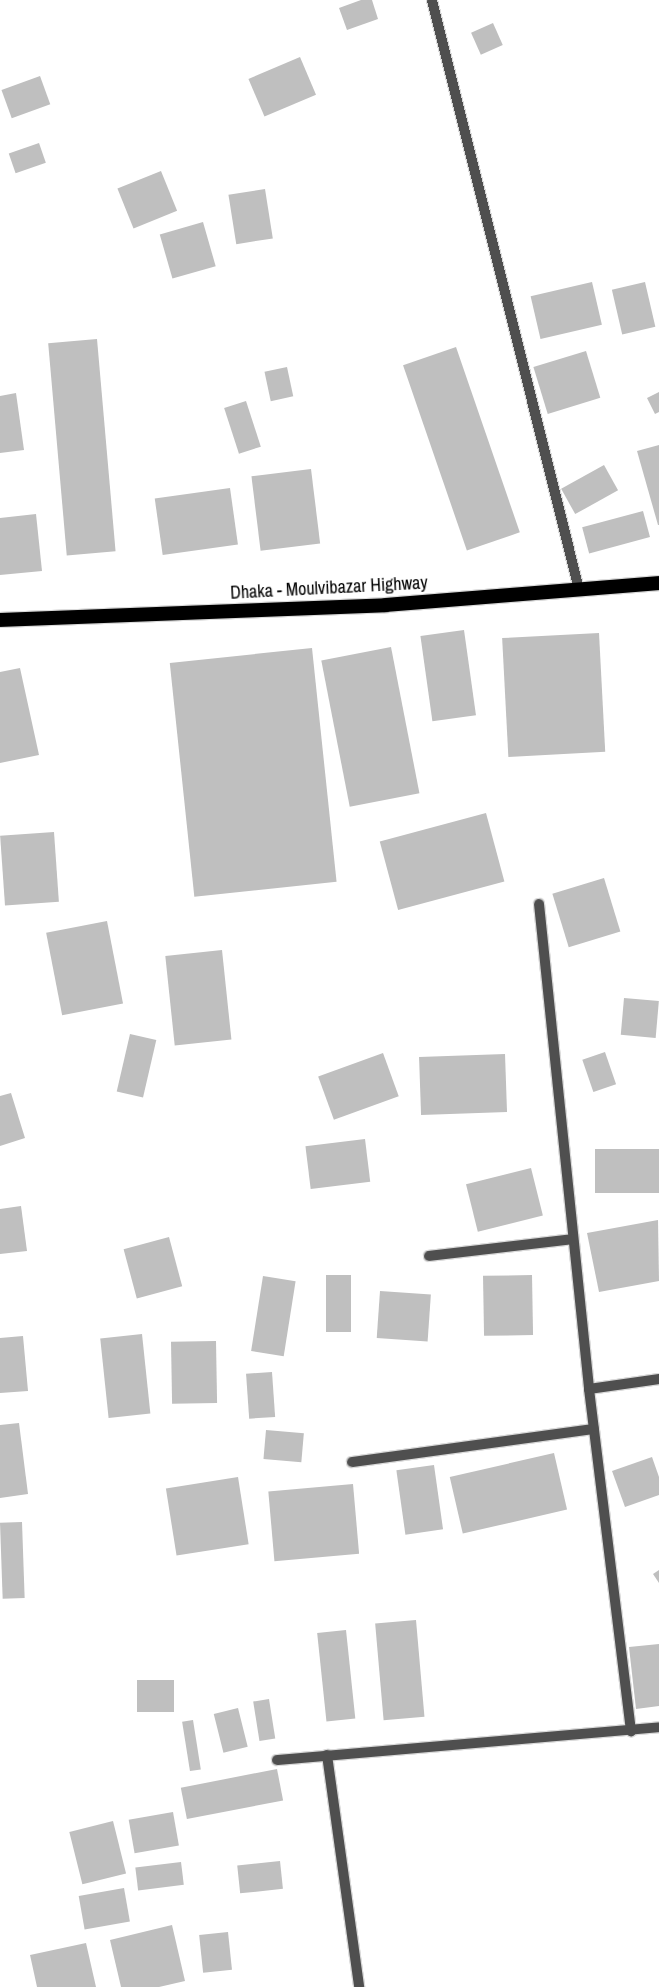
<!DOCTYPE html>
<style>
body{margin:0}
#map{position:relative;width:659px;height:1987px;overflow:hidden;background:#fff;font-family:"Archivo Narrow",sans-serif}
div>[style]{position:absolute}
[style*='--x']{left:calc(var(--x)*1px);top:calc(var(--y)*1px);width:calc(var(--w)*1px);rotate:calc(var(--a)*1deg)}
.building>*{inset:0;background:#bfbfbf;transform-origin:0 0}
.roads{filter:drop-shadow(1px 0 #dbdbdb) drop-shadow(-1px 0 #dbdbdb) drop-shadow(0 1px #dbdbdb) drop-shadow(0 -1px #dbdbdb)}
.minor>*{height:10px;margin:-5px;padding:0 5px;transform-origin:5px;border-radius:5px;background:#4f4f4f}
.trunk>*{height:14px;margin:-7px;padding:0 7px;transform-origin:7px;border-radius:7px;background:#000}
span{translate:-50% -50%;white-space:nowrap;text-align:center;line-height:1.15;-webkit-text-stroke:4px #fff;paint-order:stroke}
.street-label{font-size:18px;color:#000}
</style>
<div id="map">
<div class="building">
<div style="clip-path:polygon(361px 0,372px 0,378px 19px,347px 30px,339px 8px)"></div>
<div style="left:493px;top:23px;width:24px;height:24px;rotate:66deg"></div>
<div style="left:300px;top:57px;width:41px;height:56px;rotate:67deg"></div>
<div style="left:40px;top:76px;width:30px;height:41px;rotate:70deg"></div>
<div style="left:39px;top:143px;width:21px;height:32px;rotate:71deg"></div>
<div style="left:161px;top:171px;width:43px;height:47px;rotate:68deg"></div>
<div style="left:265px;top:189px;width:50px;height:37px;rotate:81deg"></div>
<div style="left:203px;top:222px;width:46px;height:45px;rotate:74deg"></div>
<div style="left:592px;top:282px;width:44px;height:63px;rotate:77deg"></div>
<div style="left:645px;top:282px;width:46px;height:34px;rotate:77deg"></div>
<div style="left:97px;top:339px;width:213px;height:49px;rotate:85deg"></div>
<div style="left:456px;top:347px;width:196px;height:56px;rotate:71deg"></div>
<div style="left:586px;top:351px;width:49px;height:55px;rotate:73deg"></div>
<div style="left:287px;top:367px;width:30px;height:23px;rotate:78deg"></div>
<div style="clip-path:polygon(659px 392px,659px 412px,655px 414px,647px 398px)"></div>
<div style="clip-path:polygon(16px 393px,24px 450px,0 453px,0 396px)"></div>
<div style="left:246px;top:401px;width:48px;height:23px;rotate:72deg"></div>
<div style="clip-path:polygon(659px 445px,659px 525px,658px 525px,637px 451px)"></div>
<div style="left:604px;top:465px;width:29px;height:49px;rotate:61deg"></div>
<div style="left:311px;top:469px;width:75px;height:60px;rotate:83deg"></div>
<div style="left:230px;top:488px;width:57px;height:76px;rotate:82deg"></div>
<div style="left:643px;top:511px;width:27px;height:63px;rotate:75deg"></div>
<div style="clip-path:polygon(36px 514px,42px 571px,0 575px,0 518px)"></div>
<div style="left:464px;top:630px;width:86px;height:44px;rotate:82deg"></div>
<div style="left:599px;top:633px;width:119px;height:97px;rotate:87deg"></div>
<div style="left:391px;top:647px;width:149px;height:71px;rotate:79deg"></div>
<div style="left:312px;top:648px;width:235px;height:143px;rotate:84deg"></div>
<div style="clip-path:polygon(20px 668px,39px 755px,0 763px,0 672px)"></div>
<div style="left:486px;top:813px;width:71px;height:110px;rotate:75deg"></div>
<div style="left:54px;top:832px;width:70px;height:54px;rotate:86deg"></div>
<div style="left:604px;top:878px;width:56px;height:54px;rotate:73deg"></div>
<div style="left:107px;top:921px;width:84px;height:62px;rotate:79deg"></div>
<div style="left:222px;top:950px;width:90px;height:57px;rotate:84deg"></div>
<div style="left:624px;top:998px;width:35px;height:37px;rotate:5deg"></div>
<div style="left:130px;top:1034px;width:27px;height:59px;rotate:13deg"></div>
<div style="left:605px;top:1052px;width:34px;height:24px;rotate:71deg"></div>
<div style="left:383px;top:1053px;width:46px;height:69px;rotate:70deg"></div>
<div style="left:505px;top:1054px;width:58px;height:86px;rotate:88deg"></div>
<div style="clip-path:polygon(11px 1093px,25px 1138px,0 1146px,0 1096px)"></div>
<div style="left:365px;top:1139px;width:43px;height:60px;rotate:83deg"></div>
<div style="left:659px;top:1149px;width:44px;height:64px;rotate:90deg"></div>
<div style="left:531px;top:1168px;width:49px;height:67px;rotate:76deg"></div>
<div style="clip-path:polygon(21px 1206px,27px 1251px,0 1254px,0 1209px)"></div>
<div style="clip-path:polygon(658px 1220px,659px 1281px,599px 1292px,587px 1233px)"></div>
<div style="left:169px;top:1237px;width:51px;height:47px;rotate:75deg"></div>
<div style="left:326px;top:1275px;width:25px;height:57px"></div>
<div style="left:532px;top:1275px;width:60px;height:49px;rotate:89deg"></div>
<div style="left:263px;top:1276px;width:33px;height:76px;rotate:9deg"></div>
<div style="left:380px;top:1291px;width:51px;height:47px;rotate:4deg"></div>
<div style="left:142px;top:1334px;width:80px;height:42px;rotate:84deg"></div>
<div style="clip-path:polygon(23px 1336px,28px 1391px,0 1393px,0 1338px)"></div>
<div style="left:216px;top:1341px;width:62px;height:45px;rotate:89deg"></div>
<div style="left:272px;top:1372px;width:45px;height:26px;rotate:86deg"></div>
<div style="clip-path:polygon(19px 1423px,28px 1494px,0 1498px,0 1425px)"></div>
<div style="left:266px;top:1430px;width:38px;height:29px;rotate:5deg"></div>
<div style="left:554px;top:1453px;width:58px;height:107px;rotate:77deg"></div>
<div style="clip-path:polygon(652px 1457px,659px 1477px,659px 1495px,625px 1507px,612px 1471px)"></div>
<div style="left:434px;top:1465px;width:65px;height:38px;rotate:82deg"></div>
<div style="left:238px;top:1477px;width:68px;height:73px;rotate:81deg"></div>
<div style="left:353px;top:1484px;width:70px;height:85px;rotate:85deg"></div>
<div style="left:22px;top:1522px;width:76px;height:22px;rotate:88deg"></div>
<div style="clip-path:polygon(659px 1570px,659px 1583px,653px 1574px)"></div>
<div style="left:416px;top:1620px;width:97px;height:41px;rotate:85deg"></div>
<div style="left:346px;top:1630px;width:89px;height:29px;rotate:84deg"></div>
<div style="clip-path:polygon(659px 1644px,659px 1706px,636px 1709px,629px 1647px)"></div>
<div style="left:137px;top:1680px;width:37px;height:32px"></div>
<div style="left:269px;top:1699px;width:40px;height:16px;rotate:81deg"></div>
<div style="left:238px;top:1708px;width:40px;height:25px;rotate:76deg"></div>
<div style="left:193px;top:1720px;width:50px;height:11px;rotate:81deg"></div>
<div style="left:277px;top:1769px;width:32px;height:98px;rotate:79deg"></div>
<div style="left:173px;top:1812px;width:34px;height:45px;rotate:80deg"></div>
<div style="left:113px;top:1821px;width:54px;height:45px;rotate:76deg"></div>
<div style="left:280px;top:1861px;width:28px;height:43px;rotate:84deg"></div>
<div style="left:181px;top:1862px;width:23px;height:46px;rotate:83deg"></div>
<div style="left:124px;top:1888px;width:34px;height:46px;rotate:80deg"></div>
<div style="clip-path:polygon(172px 1925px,185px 1981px,159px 1987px,121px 1987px,110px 1940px)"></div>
<div style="left:228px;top:1932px;width:38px;height:29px;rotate:84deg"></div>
<div style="clip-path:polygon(86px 1943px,96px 1987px,37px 1987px,30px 1955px)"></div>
</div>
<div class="roads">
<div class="minor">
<div style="--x:432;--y:0;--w:607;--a:75.99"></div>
<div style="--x:539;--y:904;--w:488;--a:84.1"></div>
<div style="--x:589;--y:1389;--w:345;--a:83"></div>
<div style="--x:429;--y:1256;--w:145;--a:-6.7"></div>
<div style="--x:589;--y:1389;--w:71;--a:-8.1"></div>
<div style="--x:352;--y:1462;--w:244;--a:-7.8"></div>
<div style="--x:327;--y:1755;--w:234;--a:82.1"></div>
<div style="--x:277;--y:1760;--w:383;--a:-4.9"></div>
</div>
<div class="trunk">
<div style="--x:0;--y:620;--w:386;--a:-2.2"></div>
<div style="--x:386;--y:605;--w:274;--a:-4.6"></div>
</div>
</div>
<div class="street-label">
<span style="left:329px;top:588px;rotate:-3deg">Dhaka - Moulvibazar Highway</span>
</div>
</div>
